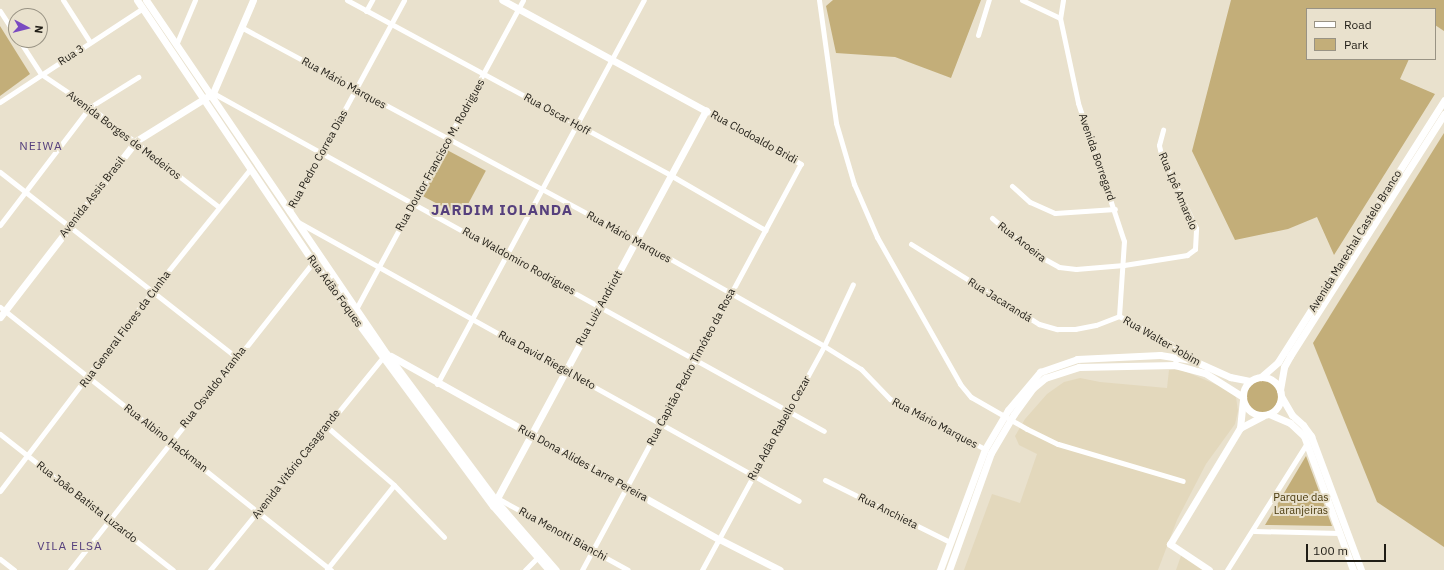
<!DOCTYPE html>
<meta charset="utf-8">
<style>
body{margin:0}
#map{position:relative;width:1444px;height:570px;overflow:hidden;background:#e9e1cd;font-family:"IBM Plex Sans",sans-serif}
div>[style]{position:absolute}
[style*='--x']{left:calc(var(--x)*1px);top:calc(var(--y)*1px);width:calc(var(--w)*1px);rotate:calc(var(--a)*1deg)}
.built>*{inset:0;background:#e3d8bc}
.green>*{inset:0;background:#c3ae79;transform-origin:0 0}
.round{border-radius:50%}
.street>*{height:5px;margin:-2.5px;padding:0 2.5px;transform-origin:2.5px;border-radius:2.5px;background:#fff}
.secondary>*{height:7px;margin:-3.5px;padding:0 3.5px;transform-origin:3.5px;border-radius:3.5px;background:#fff}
.secondary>.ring{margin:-3.5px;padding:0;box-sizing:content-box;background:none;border:7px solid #fff;border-radius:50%}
span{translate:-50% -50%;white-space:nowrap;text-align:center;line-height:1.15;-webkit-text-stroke:4px #e9e1cd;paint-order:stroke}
.street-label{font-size:11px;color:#201d16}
.park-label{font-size:11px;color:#49390b}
.neighbourhood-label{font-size:12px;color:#56407d;letter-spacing:1px}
.district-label{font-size:15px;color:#56407d;font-weight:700;letter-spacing:1px}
.legend{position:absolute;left:1306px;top:8px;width:130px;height:52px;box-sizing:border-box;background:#e9e1cd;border:1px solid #999384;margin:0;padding:5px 7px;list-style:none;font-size:12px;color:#201d16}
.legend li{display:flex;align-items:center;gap:8px;height:20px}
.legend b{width:20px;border:1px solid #999384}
.north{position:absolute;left:8px;top:8px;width:40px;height:40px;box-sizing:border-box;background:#e9e1cd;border:1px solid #999384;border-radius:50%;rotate:97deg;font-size:11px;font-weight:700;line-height:16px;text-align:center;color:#201d16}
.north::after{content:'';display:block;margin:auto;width:14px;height:18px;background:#7a4ac1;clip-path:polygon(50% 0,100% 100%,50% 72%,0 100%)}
.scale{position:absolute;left:1306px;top:544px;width:80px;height:18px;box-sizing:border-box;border:2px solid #201d16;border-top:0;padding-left:5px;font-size:12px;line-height:14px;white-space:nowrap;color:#201d16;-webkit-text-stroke:3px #e9e1cd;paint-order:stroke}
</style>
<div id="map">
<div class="built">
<div style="clip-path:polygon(1169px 370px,1182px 370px,1229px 390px,1236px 397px,1238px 411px,1235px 424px,1206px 464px,1177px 520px,1158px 570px,964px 570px,992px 494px,1020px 503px,1037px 454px,1019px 445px,1015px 436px,1025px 419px,1047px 394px,1064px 382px,1080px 378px,1100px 382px,1167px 388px)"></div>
<div style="clip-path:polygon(1182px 553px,1206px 570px,1176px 570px)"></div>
</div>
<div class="green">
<div style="clip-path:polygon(833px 0,981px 0,951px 78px,895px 57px,836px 53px,826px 6px)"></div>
<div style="clip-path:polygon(1231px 0,1444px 0,1444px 31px,1435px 25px,1435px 9px,1307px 9px,1307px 59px,1409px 59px,1400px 79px,1435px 94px,1334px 255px,1317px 217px,1288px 229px,1235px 240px,1192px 151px)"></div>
<div style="clip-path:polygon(0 26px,30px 74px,0 96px)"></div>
<div style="clip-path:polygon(1444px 133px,1444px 547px,1377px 502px,1313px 343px)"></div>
<div style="left:447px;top:150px;width:44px;height:52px;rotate:28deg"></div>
<div class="round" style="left:1246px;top:381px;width:32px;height:32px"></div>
<div style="clip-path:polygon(1306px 456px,1332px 526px,1265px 525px)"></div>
</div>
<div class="street">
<div style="--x:63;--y:0;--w:50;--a:57.3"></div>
<div style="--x:347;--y:0;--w:370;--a:28.4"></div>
<div style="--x:672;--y:176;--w:108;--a:30.1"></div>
<div style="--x:819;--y:0;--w:124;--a:82.1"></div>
<div style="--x:836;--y:123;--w:64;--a:73.6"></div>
<div style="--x:854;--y:184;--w:58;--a:66.5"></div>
<div style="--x:877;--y:237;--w:169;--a:60.5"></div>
<div style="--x:960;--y:384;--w:17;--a:50"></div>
<div style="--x:971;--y:397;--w:64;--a:29.7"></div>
<div style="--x:1027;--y:429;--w:34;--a:26"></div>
<div style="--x:1058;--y:444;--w:130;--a:16.5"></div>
<div style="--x:1022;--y:0;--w:42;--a:25.3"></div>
<div style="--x:1063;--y:0;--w:18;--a:99"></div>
<div style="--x:1060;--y:18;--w:87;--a:78"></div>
<div style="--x:1078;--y:103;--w:145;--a:71.6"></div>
<div style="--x:1124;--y:241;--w:75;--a:93.8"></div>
<div style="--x:0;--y:11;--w:30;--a:57"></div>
<div style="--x:366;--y:11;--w:13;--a:-61"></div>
<div style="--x:241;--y:27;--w:450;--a:28.3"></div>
<div style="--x:637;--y:240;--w:215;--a:29.5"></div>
<div style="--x:824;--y:346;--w:44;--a:31.9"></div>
<div style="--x:861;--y:369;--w:42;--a:46"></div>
<div style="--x:890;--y:399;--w:107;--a:27.8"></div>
<div style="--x:978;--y:35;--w:37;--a:-73"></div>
<div style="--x:19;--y:40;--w:40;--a:57.1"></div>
<div style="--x:41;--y:74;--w:59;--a:34"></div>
<div style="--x:90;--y:107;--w:163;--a:37.8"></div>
<div style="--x:176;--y:45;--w:49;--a:-67.1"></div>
<div style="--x:213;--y:93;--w:698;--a:28.95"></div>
<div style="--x:0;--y:102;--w:171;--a:-33.3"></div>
<div style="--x:0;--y:172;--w:300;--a:38.1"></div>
<div style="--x:1012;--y:186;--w:24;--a:42"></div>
<div style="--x:1030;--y:202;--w:27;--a:24"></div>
<div style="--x:1055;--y:213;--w:60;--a:-3.8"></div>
<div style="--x:289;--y:212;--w:241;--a:-61.5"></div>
<div style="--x:992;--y:218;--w:52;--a:40.4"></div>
<div style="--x:1032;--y:252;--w:31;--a:29"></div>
<div style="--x:1059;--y:267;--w:17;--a:7"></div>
<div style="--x:1076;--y:269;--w:48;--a:-4.8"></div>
<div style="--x:1124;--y:265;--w:64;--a:-9"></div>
<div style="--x:1187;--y:255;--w:10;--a:-37"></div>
<div style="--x:1195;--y:249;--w:21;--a:-87"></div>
<div style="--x:1196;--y:228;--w:82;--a:-115.3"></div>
<div style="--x:1161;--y:154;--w:9;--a:-103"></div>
<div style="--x:1159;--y:145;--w:16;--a:-75"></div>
<div style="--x:298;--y:222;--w:573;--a:29.11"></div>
<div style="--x:0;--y:225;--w:148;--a:-52.7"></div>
<div style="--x:90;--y:107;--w:57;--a:-32"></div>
<div style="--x:911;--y:244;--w:151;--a:32"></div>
<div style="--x:1039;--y:324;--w:19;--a:16"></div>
<div style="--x:1057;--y:329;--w:18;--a:0"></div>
<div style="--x:1075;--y:329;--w:21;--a:-11"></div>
<div style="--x:1096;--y:325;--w:25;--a:-21"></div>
<div style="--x:0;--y:307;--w:423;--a:38.5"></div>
<div style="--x:356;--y:309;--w:351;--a:-61.6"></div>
<div style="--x:1119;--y:316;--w:64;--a:28.2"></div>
<div style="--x:1175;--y:346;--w:21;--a:39"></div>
<div style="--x:437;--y:384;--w:436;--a:-61.7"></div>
<div style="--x:326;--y:426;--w:90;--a:40.9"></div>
<div style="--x:394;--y:485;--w:72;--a:46.1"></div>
<div style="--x:0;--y:434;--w:220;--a:38.2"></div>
<div style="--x:825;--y:480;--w:140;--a:26.4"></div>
<div style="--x:0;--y:491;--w:253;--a:-52.7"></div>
<div style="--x:153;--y:290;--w:156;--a:-51.2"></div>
<div style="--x:497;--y:498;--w:149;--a:28.8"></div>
<div style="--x:1254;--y:531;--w:86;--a:1.3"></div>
<div style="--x:0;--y:559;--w:18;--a:38"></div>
<div style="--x:327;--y:569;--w:107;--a:-51.4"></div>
<div style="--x:70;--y:570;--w:392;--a:-51.7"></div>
<div style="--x:210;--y:570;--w:273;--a:-50.9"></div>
<div style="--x:525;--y:570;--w:18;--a:-45"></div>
<div style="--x:582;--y:570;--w:461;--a:-61.7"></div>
<div style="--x:801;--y:164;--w:109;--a:-150.8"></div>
<div style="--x:702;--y:570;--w:255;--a:-61.4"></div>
<div style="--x:824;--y:346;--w:68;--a:-64.9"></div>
<div style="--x:1227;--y:570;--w:150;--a:-57.8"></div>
</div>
<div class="secondary">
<div style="--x:137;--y:0;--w:316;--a:56.1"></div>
<div style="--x:313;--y:262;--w:303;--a:53.6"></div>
<div style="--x:493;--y:506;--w:85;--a:48.8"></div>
<div style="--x:146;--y:0;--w:428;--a:55.8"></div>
<div style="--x:387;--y:354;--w:183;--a:53.4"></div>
<div style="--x:496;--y:501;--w:91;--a:49"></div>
<div style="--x:0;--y:317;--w:222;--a:-52.3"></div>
<div style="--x:136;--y:141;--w:91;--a:-31.9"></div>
<div style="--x:213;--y:93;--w:101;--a:-66.7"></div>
<div style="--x:1175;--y:346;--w:13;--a:86"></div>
<div style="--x:391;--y:356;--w:376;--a:29.2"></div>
<div style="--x:719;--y:539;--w:68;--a:26.9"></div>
<div style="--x:1261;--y:377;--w:23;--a:-41"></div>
<div style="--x:1278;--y:362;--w:310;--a:-57.6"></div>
<div class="ring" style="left:1243px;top:377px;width:31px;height:31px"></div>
<div style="--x:1280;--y:390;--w:23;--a:-80"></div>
<div style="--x:1284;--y:367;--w:13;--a:-61"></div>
<div style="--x:1290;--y:356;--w:287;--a:-57.5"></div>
<div style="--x:1281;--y:396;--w:22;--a:60"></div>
<div style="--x:1292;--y:415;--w:15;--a:42"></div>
<div style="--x:1303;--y:425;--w:14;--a:54"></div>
<div style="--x:1311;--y:436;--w:143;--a:69.5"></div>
<div style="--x:1269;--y:414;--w:23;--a:23"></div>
<div style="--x:1290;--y:423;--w:19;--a:43"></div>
<div style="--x:1304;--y:436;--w:143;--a:69.9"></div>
<div style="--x:1240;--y:428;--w:26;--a:-28"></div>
<div style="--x:494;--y:504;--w:447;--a:-61.7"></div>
<div style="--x:706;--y:111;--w:232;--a:-151.4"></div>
<div style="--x:940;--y:570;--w:129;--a:-69.6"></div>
<div style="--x:985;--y:449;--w:45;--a:-59.5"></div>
<div style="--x:1008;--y:410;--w:50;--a:-49.9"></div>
<div style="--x:1040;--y:372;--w:39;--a:-19"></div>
<div style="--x:1077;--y:359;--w:83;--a:-2.8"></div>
<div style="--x:1160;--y:355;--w:32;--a:9"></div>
<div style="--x:1192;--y:360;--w:42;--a:24.1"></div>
<div style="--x:1230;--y:377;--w:20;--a:11"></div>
<div style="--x:949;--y:570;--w:124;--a:-70.3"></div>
<div style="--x:991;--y:453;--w:45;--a:-59.5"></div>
<div style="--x:1014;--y:414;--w:32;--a:-54"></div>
<div style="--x:1033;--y:388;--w:16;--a:-40"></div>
<div style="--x:1045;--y:378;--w:36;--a:-18"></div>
<div style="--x:1079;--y:367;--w:96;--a:-1.2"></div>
<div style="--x:1175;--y:365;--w:31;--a:15"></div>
<div style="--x:1205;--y:373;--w:45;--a:32.3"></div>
<div style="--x:1209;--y:570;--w:47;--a:-146.3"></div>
<div style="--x:1170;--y:544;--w:135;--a:-58.9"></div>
<div style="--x:1240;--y:428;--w:27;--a:-84"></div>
</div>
<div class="street-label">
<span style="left:71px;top:55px;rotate:-33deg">Rua 3</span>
<span style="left:344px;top:83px;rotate:29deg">Rua Mário Marques</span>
<span style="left:557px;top:114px;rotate:29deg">Rua Oscar Hoff</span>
<span style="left:124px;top:135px;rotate:37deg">Avenida Borges de Medeiros</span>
<span style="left:754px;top:137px;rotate:29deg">Rua Clodoaldo Bridi</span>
<span style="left:440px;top:155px;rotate:-61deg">Rua Doutor Francisco M. Rodrigues</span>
<span style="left:1097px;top:157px;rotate:71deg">Avenida Borregard</span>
<span style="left:318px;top:159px;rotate:-61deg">Rua Pedro Correa Dias</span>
<span style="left:1178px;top:191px;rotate:67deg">Rua Ipê Amarelo</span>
<span style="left:92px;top:197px;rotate:-52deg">Avenida Assis Brasil</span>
<span style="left:629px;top:237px;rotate:29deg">Rua Mário Marques</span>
<span style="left:1355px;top:241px;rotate:-58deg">Avenida Marechal Castelo Branco</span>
<span style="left:1022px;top:242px;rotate:38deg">Rua Aroeira</span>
<span style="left:519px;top:261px;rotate:29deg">Rua Waldomiro Rodrigues</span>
<span style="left:335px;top:291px;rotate:54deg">Rua Adão Foques</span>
<span style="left:1000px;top:300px;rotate:32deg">Rua Jacarandá</span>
<span style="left:599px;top:308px;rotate:-61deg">Rua Luiz Andriott</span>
<span style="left:125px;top:329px;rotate:-53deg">Rua General Flores da Cunha</span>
<span style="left:1162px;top:341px;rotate:30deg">Rua Walter Jobim</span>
<span style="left:547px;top:360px;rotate:29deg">Rua David Riegel Neto</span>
<span style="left:691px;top:367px;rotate:-62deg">Rua Capitão Pedro Timóteo da Rosa</span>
<span style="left:213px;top:387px;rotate:-52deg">Rua Osvaldo Aranha</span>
<span style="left:935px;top:423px;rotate:28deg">Rua Mário Marques</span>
<span style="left:779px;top:428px;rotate:-61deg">Rua Adão Rabello Cezar</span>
<span style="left:166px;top:438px;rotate:38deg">Rua Albino Hackman</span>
<span style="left:583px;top:463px;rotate:29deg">Rua Dona Alides Larre Pereira</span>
<span style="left:296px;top:464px;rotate:-52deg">Avenida Vitório Casagrande</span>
<span style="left:87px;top:502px;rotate:38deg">Rua João Batista Luzardo</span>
<span style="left:888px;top:511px;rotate:27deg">Rua Anchieta</span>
<span style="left:563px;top:534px;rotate:29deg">Rua Menotti Bianchi</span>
</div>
<div class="park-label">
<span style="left:1301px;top:504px">Parque das<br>Laranjeiras</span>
</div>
<div class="neighbourhood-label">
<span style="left:41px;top:146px">NEIWA</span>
<span style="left:70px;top:546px">VILA ELSA</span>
</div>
<div class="district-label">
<span style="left:502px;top:210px">JARDIM IOLANDA</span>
</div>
<ul class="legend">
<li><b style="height:5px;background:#fff"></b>Road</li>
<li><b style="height:11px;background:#c3ae79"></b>Park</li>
</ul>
<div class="north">N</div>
<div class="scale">100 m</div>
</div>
